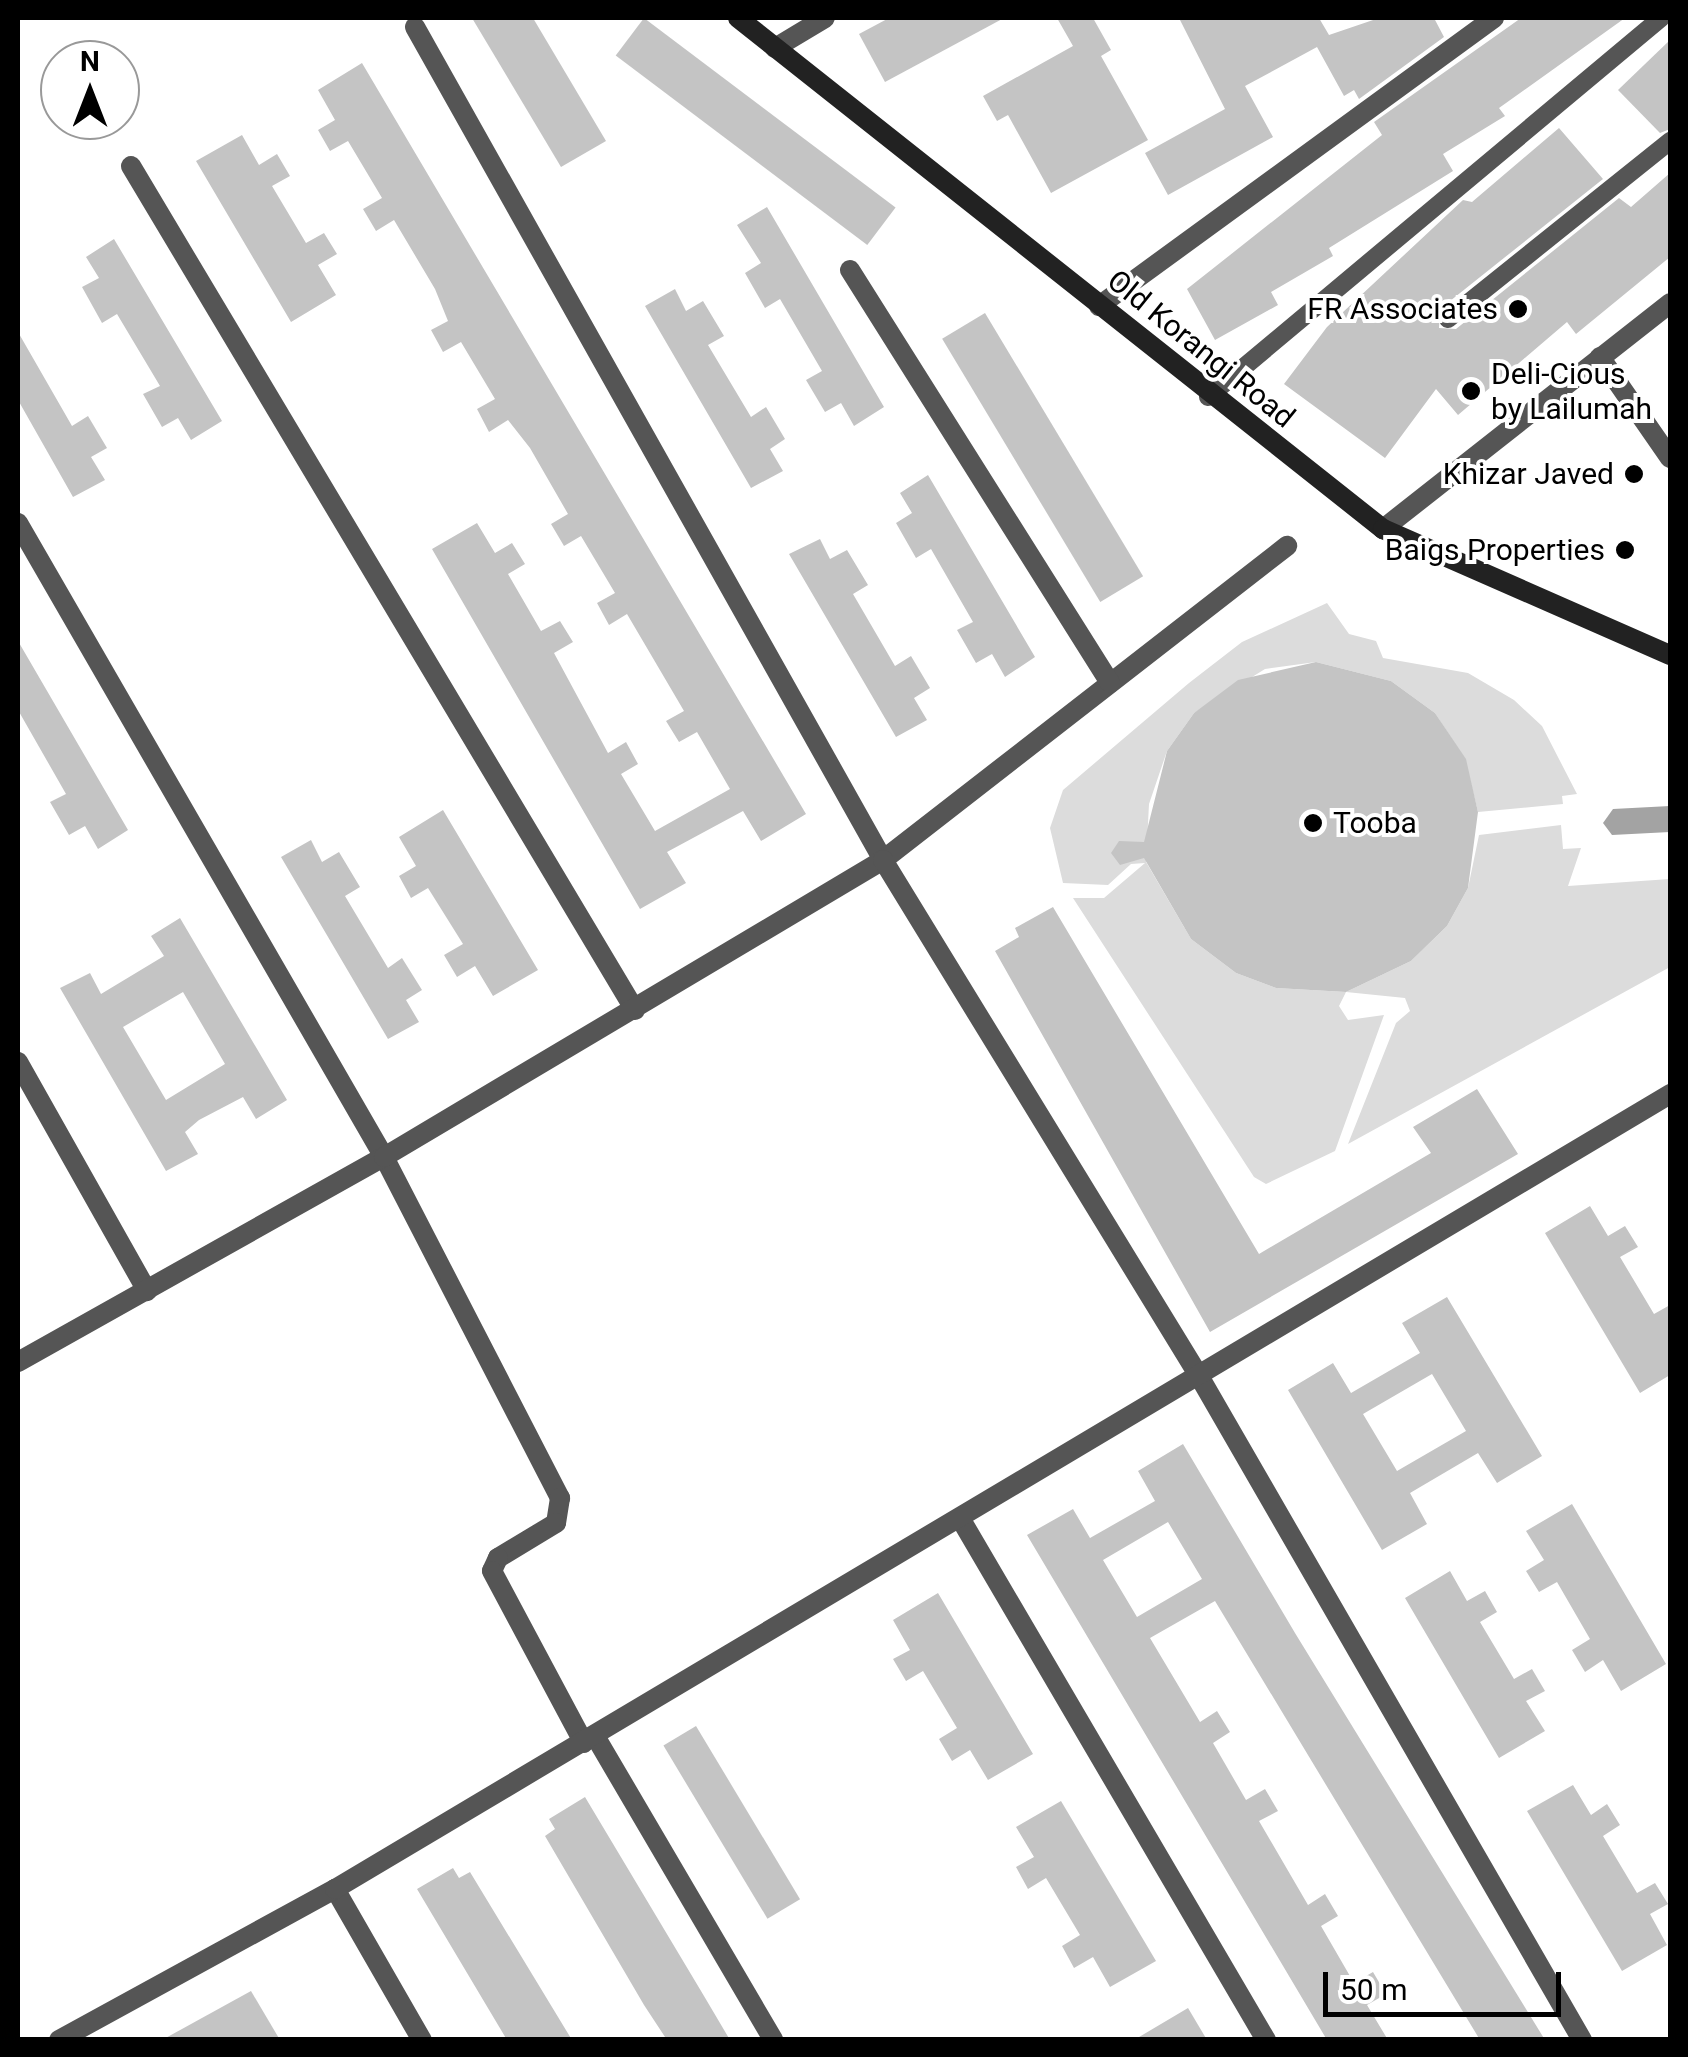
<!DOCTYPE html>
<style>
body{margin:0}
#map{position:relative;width:1688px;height:2057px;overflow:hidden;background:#fff;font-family:Roboto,sans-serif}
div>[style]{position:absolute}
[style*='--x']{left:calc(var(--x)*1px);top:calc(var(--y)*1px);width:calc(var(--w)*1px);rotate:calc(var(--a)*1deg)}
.green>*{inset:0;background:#dcdcdc}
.water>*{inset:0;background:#a3a3a3}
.building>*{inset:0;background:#c4c4c4;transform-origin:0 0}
.lane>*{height:18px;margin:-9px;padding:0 9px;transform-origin:9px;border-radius:9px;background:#555}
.street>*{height:20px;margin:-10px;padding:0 10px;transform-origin:10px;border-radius:10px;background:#555}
.secondary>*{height:20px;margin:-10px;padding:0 10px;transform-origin:10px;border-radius:10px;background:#222}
.dots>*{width:28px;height:28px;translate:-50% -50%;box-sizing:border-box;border:5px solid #fff;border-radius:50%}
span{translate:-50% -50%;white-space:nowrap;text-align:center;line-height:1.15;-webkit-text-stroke:8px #fff;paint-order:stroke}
.poi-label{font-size:30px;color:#000}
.right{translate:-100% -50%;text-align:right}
.left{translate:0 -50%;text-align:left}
.street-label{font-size:30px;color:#000}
.frame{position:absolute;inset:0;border:20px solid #000;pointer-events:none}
.north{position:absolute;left:40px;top:40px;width:100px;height:100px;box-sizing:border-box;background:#fff;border:2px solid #999;border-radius:50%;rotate:0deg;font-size:28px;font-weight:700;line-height:40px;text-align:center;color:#000}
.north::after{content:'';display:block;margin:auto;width:35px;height:45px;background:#000;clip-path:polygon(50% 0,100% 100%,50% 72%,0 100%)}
.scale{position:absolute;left:1323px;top:1972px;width:238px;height:45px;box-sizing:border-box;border:5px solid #000;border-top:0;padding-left:12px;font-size:30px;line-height:35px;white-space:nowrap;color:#000;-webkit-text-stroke:8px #fff;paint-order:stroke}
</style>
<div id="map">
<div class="green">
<div style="clip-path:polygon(1327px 603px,1349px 634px,1376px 641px,1383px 658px,1468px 673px,1514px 700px,1542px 726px,1577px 794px,1562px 796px,1563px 804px,1478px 812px,1465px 759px,1435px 713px,1391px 681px,1316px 662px,1265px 669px,1194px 713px,1167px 751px,1149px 804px,1146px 862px,1191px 939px,1236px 973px,1276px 988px,1346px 992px,1411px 961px,1447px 926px,1468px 888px,1479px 835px,1561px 825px,1563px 849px,1581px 848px,1568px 886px,1670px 879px,1670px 967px,1348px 1144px,1396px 1023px,1410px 1011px,1405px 998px,1346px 992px,1339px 1006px,1348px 1020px,1384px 1015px,1335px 1151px,1266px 1184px,1254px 1177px,1073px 898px,1104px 898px,1145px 863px,1131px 864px,1108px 885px,1063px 883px,1050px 828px,1063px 790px,1189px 683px,1242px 642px)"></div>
</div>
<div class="water">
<div style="clip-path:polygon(1670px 806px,1670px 832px,1612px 835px,1603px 823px,1613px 809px)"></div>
</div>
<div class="building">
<div style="clip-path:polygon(472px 18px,533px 18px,606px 141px,561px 167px)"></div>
<div style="left:644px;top:18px;width:315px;height:47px;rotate:37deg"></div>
<div style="clip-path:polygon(889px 18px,1004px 18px,885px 82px,859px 34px)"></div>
<div style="clip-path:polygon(1057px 18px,1093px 18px,1111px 50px,1101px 56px,1148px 140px,1051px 193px,1008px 115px,997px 121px,983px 96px,1073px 46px)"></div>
<div style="clip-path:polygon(1179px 18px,1319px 18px,1329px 35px,1379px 18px,1434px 18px,1444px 37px,1359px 99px,1354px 90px,1344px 96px,1317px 47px,1245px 86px,1273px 137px,1168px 195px,1145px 153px,1225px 109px)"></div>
<div style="clip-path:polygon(1521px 18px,1625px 18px,1499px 108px,1505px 116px,1443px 154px,1453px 171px,1329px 248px,1333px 256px,1271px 292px,1278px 305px,1215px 340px,1187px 289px,1382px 135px,1374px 122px)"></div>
<div style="clip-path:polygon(1670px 40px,1670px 129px,1660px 133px,1618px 90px)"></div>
<div style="clip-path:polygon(362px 63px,806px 814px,761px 841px,743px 811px,667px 852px,686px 883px,640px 909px,432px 549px,477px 523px,495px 553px,512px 543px,525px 564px,508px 574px,541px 631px,560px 621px,573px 642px,554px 653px,608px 753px,626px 742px,638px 764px,621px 774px,655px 831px,730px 789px,697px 732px,679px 742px,666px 721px,684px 711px,627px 614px,609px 625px,597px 603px,615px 593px,581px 536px,564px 546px,551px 524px,568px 514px,530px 448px,508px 420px,489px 432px,477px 409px,495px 399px,461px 342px,443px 352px,431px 330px,448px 321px,435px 289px,394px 220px,376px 231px,363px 209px,382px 198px,348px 141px,330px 151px,318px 130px,335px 120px,318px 90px)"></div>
<div style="clip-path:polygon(1559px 128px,1603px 179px,1440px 309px,1439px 328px,1456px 329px,1619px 198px,1631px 207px,1670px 173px,1670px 257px,1576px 334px,1567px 322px,1458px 415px,1436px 389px,1385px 458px,1284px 384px,1327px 327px,1463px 200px,1472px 202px)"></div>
<div style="clip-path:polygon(242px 135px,259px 165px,277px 154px,290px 176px,272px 186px,306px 243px,324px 233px,337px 254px,318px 265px,336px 295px,291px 322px,196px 161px)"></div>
<div style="clip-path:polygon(767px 207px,884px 407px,854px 426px,841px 403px,825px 412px,806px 380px,822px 371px,780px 299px,765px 308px,745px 273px,761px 263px,737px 225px)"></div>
<div style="clip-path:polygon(114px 239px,222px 421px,191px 440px,178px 418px,162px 427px,143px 394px,160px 386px,117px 314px,102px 323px,82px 287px,99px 278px,86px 257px)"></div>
<div style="clip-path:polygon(675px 289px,686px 311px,703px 301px,724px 336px,708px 345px,751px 417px,766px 407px,785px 439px,770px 449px,783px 471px,751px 488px,645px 306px)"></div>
<div style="left:985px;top:313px;width:307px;height:50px;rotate:59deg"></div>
<div style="clip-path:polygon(18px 332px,72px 426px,88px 416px,107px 448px,91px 457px,105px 480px,73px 497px,18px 400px)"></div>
<div style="clip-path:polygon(928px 475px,1035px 657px,1005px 677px,992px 654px,976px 663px,957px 630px,973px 622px,931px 549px,916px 558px,896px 523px,912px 513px,900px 493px)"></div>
<div style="clip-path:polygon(820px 539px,830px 559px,847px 550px,868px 585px,853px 594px,895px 666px,911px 656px,930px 688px,914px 698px,927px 720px,896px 737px,789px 554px)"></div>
<div style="clip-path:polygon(18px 641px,128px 830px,98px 849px,85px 826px,69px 835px,50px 802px,66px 794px,18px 710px)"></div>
<div style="clip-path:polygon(1316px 662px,1391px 681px,1435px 713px,1466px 759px,1478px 812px,1468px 888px,1447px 926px,1411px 961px,1346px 992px,1276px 988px,1236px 973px,1191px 939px,1144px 858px,1120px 865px,1111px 853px,1119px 841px,1144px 842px,1167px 751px,1194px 713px,1238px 680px)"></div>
<div style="clip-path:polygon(443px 810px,538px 970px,493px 996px,475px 966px,457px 977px,444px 955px,463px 944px,428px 888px,411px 898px,399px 876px,416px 866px,399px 837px)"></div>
<div style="clip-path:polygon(311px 840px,322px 862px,339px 852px,360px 887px,345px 896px,388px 968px,402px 958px,422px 990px,406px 1000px,419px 1022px,388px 1039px,281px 857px)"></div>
<div style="clip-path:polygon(1053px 907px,1259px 1254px,1431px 1153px,1413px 1127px,1477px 1089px,1518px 1154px,1210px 1332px,995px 951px,1019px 937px,1015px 928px)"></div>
<div style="clip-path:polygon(evenodd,180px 918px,287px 1100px,256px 1119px,243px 1097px,199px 1120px,185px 1132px,198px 1154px,166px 1171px,60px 988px,90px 973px,101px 994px,164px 956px,151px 936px,180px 918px,183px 992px,225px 1064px,166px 1100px,123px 1027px,183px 992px)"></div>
<div style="clip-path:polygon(1590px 1206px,1608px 1236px,1625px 1226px,1638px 1247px,1620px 1257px,1654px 1314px,1670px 1305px,1670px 1375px,1640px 1393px,1545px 1233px)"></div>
<div style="clip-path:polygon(evenodd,1447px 1297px,1542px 1456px,1497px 1483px,1478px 1453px,1410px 1493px,1427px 1524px,1382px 1550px,1288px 1390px,1333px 1363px,1351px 1393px,1420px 1353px,1402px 1323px,1447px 1297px,1432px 1374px,1466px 1431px,1397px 1471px,1363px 1414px,1432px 1374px)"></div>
<div style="clip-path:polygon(evenodd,1183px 1444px,1295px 1633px,1545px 2040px,1480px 2040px,1215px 1601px,1150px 1638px,1200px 1722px,1217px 1711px,1230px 1732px,1213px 1743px,1246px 1800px,1265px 1789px,1278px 1811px,1259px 1821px,1308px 1905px,1325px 1894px,1338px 1916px,1321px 1926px,1354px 1983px,1373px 1972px,1386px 1994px,1367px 2005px,1388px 2040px,1327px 2040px,1027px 1535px,1073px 1509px,1090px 1538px,1155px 1501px,1138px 1471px,1183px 1444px,1168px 1522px,1202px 1579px,1137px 1617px,1103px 1560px,1168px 1522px)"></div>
<div style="clip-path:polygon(1572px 1504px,1666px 1664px,1621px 1691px,1603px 1660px,1585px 1672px,1572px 1650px,1590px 1639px,1557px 1582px,1539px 1592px,1526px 1571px,1544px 1560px,1526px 1531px)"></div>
<div style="clip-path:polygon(1450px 1571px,1467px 1601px,1485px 1591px,1497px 1612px,1480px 1622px,1514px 1679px,1532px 1669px,1545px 1691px,1526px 1701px,1545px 1731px,1499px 1758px,1405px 1598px)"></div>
<div style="clip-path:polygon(938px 1593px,1033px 1754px,988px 1780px,970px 1750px,952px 1761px,939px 1739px,957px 1728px,923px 1671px,906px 1681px,893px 1659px,910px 1650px,893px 1620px)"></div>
<div style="left:696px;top:1726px;width:202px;height:38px;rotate:59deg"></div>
<div style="clip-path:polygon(1573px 1785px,1591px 1815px,1607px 1804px,1620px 1825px,1603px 1836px,1637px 1893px,1655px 1883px,1668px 1904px,1650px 1914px,1667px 1945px,1622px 1971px,1527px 1811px)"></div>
<div style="clip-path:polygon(585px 1797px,704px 1996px,730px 2040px,667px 2040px,644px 2005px,545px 1836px,555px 1829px,549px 1819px)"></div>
<div style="clip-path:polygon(1061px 1801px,1156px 1961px,1110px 1987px,1093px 1957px,1074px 1968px,1062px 1946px,1080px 1935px,1046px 1878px,1028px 1889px,1016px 1867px,1034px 1857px,1016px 1827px)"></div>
<div style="clip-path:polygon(453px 1868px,459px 1878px,470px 1872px,572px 2040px,507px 2040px,417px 1889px)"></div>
<div style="clip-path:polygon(251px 1991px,280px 2040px,162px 2040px)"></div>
<div style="clip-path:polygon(1188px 2008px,1207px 2040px,1134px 2040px)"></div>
</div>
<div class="lane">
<div style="--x:1448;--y:319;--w:285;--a:-38.7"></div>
<div style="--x:1208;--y:397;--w:591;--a:-39.92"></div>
</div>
<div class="street">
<div style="--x:415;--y:27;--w:955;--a:60.67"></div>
<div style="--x:883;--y:860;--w:512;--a:-37.86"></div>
<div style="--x:775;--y:48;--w:58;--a:-31"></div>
<div style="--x:131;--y:166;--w:983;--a:59.16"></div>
<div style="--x:850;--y:270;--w:488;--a:57.8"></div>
<div style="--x:1099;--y:306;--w:489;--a:-36.1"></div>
<div style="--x:1600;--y:357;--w:123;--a:55.3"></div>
<div style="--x:18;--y:523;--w:732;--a:60"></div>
<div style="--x:384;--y:1157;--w:384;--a:62.7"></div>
<div style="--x:560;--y:1498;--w:25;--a:99"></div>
<div style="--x:556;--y:1523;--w:68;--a:148.9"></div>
<div style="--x:498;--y:1558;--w:14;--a:115"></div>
<div style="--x:492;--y:1571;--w:195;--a:61.9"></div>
<div style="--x:1383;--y:529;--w:365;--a:-38.2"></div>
<div style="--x:18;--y:1062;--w:263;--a:60.6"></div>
<div style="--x:18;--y:1362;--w:420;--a:-29.3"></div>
<div style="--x:384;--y:1157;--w:581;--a:-30.76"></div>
<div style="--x:883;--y:860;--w:605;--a:58.52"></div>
<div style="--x:1199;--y:1376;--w:767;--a:60.02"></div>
<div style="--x:960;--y:1518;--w:605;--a:59.62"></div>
<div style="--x:595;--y:1736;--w:352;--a:59.6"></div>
<div style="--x:335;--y:1889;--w:174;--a:60.1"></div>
<div style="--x:59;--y:2040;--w:315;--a:-28.7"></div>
<div style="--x:335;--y:1889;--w:1554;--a:-30.77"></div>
</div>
<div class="secondary">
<div style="--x:738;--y:18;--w:823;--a:38.39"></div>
<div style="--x:1383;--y:529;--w:313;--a:23.7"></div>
</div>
<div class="dots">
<div style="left:1518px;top:309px;background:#000"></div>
<div style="left:1471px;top:391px;background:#000"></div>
<div style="left:1634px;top:474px;background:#000"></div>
<div style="left:1625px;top:550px;background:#000"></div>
<div style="left:1313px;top:823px;background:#000"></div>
</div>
<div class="poi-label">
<span class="right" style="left:1498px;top:309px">FR Associates</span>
<span class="left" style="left:1491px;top:391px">Deli-Cious<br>by Lailumah</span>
<span class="right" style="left:1614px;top:474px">Khizar Javed</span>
<span class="right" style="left:1605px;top:550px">Baigs Properties</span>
<span class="left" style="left:1333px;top:823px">Tooba</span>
</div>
<div class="street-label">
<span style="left:1201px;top:349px;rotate:39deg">Old Korangi Road</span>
</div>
<div class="frame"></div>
<div class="north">N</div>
<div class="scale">50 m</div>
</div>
